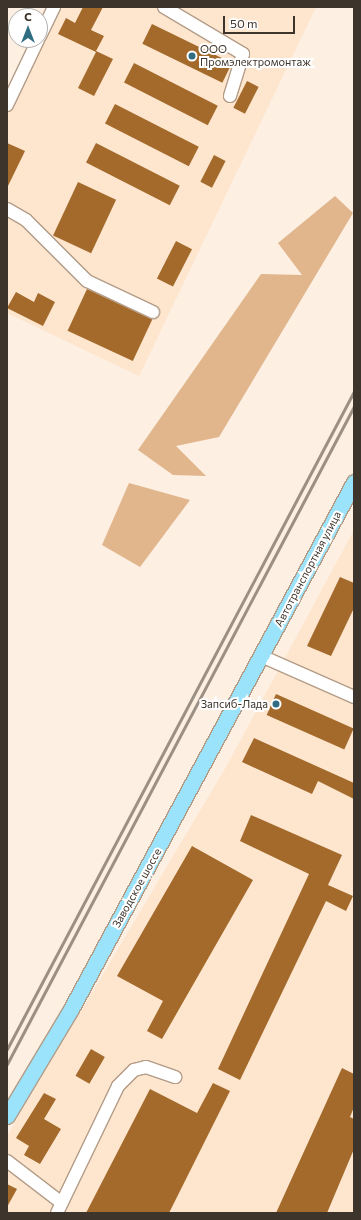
<!DOCTYPE html>
<meta charset="utf-8">
<style>
body{margin:0}
#map{position:relative;width:361px;height:1220px;overflow:hidden;background:#fdefe1;font-family:Commissioner,sans-serif}
div>[style]{position:absolute}
[style*='--x']{left:calc(var(--x)*1px);top:calc(var(--y)*1px);width:calc(var(--w)*1px);rotate:calc(var(--a)*1deg)}
.built>*{inset:0;background:#fde5ce}
.green>*{inset:0;background:#e1b68d}
.building>*{inset:0;background:#a36a2b;transform-origin:0 0}
.roads{filter:drop-shadow(1px 0 #b39c87) drop-shadow(-1px 0 #b39c87) drop-shadow(0 1px #b39c87) drop-shadow(0 -1px #b39c87)}
.minor>*{height:12px;margin:-6px;padding:0 6px;transform-origin:6px;border-radius:6px;background:#fff}
.major>*{height:15px;margin:-7.5px;padding:0 7.5px;transform-origin:7.5px;border-radius:7.5px;background:#9be3fa}
.rail>*{height:3px;margin:-1.5px;padding:0 1.5px;transform-origin:1.5px;border-radius:1.5px;background:#9c9085}
.dots>*{width:11px;height:11px;translate:-50% -50%;box-sizing:border-box;border:2px solid #fff;border-radius:50%}
span{translate:-50% -50%;white-space:nowrap;text-align:center;line-height:1.15;-webkit-text-stroke:4px #fff;paint-order:stroke}
.poi-label{font-size:11px;color:#3d342b}
.left{translate:0 -50%;text-align:left}
.right{translate:-100% -50%;text-align:right}
.street-label{font-size:11px;color:#3d342b}
.frame{position:absolute;inset:0;border:8px solid #3d342b;pointer-events:none}
.north{position:absolute;left:8px;top:8px;width:40px;height:40px;box-sizing:border-box;background:#fff;border:1px solid #b1aeaa;border-radius:50%;rotate:0deg;font-size:11px;font-weight:700;line-height:16px;text-align:center;color:#3d342b}
.north::after{content:'';display:block;margin:auto;width:14px;height:18px;background:#2e6d82;clip-path:polygon(50% 0,100% 100%,50% 72%,0 100%)}
.scale{position:absolute;left:223px;top:16px;width:72px;height:18px;box-sizing:border-box;border:2px solid #3d342b;border-top:0;padding-left:5px;font-size:12px;line-height:14px;white-space:nowrap;color:#3d342b;-webkit-text-stroke:3px #fff;paint-order:stroke}
</style>
<div id="map">
<div class="built">
<div style="clip-path:polygon(54px 7px,316px 7px,139px 376px,7px 313px,7px 105px)"></div>
<div style="clip-path:polygon(354px 530px,354px 1213px,7px 1213px,7px 1136px,226px 767px)"></div>
</div>
<div class="green">
<div style="clip-path:polygon(335px 196px,353px 213px,219px 437px,176px 446px,206px 476px,173px 475px,138px 450px,261px 274px,302px 275px,278px 243px)"></div>
<div style="clip-path:polygon(129px 483px,190px 500px,140px 567px,102px 545px)"></div>
</div>
<div class="building">
<div style="clip-path:polygon(83px 7px,103px 7px,91px 30px,104px 36px,96px 51px,113px 59px,94px 96px,78px 88px,96px 52px,58px 34px,66px 18px,75px 23px)"></div>
<div style="left:152px;top:24px;width:89px;height:22px;rotate:26deg"></div>
<div style="left:134px;top:63px;width:94px;height:22px;rotate:27deg"></div>
<div style="left:247px;top:81px;width:13px;height:30px;rotate:27deg"></div>
<div style="left:115px;top:104px;width:94px;height:22px;rotate:27deg"></div>
<div style="clip-path:polygon(7px 143px,25px 151px,7px 188px)"></div>
<div style="left:96px;top:143px;width:94px;height:22px;rotate:27deg"></div>
<div style="left:214px;top:155px;width:13px;height:30px;rotate:27deg"></div>
<div style="left:78px;top:182px;width:42px;height:59px;rotate:25deg"></div>
<div style="left:176px;top:241px;width:18px;height:42px;rotate:27deg"></div>
<div style="left:87px;top:289px;width:72px;height:46px;rotate:25deg"></div>
<div style="clip-path:polygon(16px 292px,34px 302px,38px 293px,55px 302px,43px 326px,7px 308px)"></div>
<div style="clip-path:polygon(340px 577px,354px 583px,354px 608px,331px 656px,307px 646px)"></div>
<div style="left:276px;top:694px;width:85px;height:23px;rotate:24deg"></div>
<div style="clip-path:polygon(254px 738px,354px 783px,354px 799px,318px 781px,312px 794px,242px 762px)"></div>
<div style="clip-path:polygon(251px 815px,342px 855px,328px 885px,353px 896px,346px 911px,326px 901px,240px 1080px,218px 1069px,309px 874px,240px 841px)"></div>
<div style="clip-path:polygon(192px 846px,253px 880px,162px 1039px,147px 1031px,163px 1001px,117px 976px)"></div>
<div style="left:91px;top:1049px;width:16px;height:31px;rotate:30deg"></div>
<div style="clip-path:polygon(342px 1068px,354px 1074px,354px 1107px,350px 1117px,354px 1119px,354px 1149px,327px 1213px,276px 1213px)"></div>
<div style="clip-path:polygon(213px 1083px,230px 1091px,169px 1213px,86px 1213px,150px 1089px,197px 1113px)"></div>
<div style="clip-path:polygon(44px 1093px,56px 1099px,44px 1119px,61px 1129px,40px 1164px,24px 1155px,29px 1146px,16px 1138px)"></div>
<div style="clip-path:polygon(7px 1184px,17px 1189px,7px 1207px)"></div>
</div>
<div class="roads">
<div class="minor">
<div style="--x:164;--y:7;--w:92;--a:30.7"></div>
<div style="--x:243;--y:54;--w:44;--a:107.2"></div>
<div style="--x:40;--y:36;--w:32;--a:-64"></div>
<div style="--x:7;--y:105;--w:72;--a:-64.5"></div>
<div style="--x:7;--y:209;--w:22;--a:30"></div>
<div style="--x:26;--y:220;--w:86;--a:45"></div>
<div style="--x:87;--y:281;--w:73;--a:25.2"></div>
<div style="--x:261;--y:656;--w:102;--a:23.8"></div>
<div style="--x:7;--y:1161;--w:69;--a:37.4"></div>
<div style="--x:57;--y:1213;--w:141;--a:-64.3"></div>
<div style="--x:118;--y:1086;--w:23;--a:-45"></div>
<div style="--x:134;--y:1070;--w:12;--a:-14"></div>
<div style="--x:146;--y:1067;--w:31;--a:19"></div>
</div>
<div class="major">
<div style="--x:7;--y:1116;--w:125;--a:-59.1"></div>
<div style="--x:71;--y:1009;--w:598;--a:-61.76"></div>
</div>
</div>
<div class="rail">
<div style="--x:7;--y:1049;--w:744;--a:-62.19"></div>
<div style="--x:7;--y:1064;--w:744;--a:-62.19"></div>
</div>
<div class="dots">
<div style="left:192px;top:56px;background:#2e6d82"></div>
<div style="left:276px;top:704px;background:#2e6d82"></div>
</div>
<div class="poi-label">
<span class="left" style="left:200px;top:56px">ООО<br>Промэлектромонтаж</span>
<span class="right" style="left:268px;top:704px">Запсиб-Лада</span>
</div>
<div class="street-label">
<span style="left:308px;top:569px;rotate:-62deg">Автотранспортная улица</span>
<span style="left:137px;top:888px;rotate:-61deg">Заводское шоссе</span>
</div>
<div class="frame"></div>
<div class="north">С</div>
<div class="scale">50 m</div>
</div>
